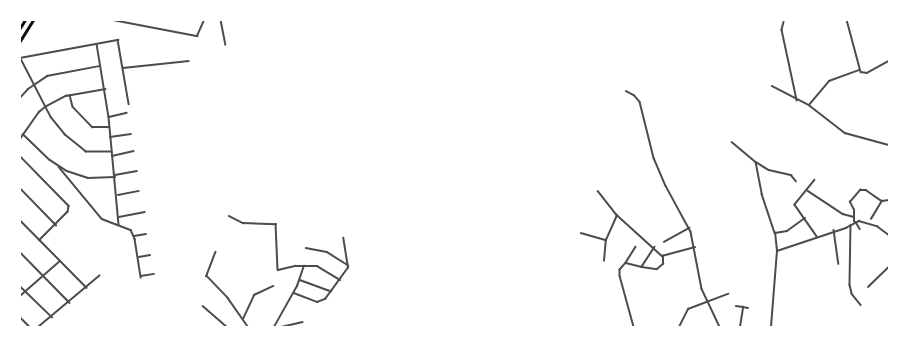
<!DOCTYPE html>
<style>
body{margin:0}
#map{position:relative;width:909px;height:347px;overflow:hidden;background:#fff;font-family:"Public Sans",sans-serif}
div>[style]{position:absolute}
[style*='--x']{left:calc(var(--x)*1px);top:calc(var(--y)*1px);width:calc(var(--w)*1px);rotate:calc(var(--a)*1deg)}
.minor>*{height:1.5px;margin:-0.75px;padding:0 0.75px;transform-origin:0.75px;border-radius:0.75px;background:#4c4c4c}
.primary>*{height:2.5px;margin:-1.25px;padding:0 1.25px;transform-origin:1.25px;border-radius:1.25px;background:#111}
span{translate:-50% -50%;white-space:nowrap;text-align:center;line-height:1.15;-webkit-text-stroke:3.5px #fff;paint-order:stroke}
.frame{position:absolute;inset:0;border:21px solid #fff;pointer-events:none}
</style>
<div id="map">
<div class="minor">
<div style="--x:113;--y:20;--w:86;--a:10.8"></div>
<div style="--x:197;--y:36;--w:17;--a:-66"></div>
<div style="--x:221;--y:20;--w:25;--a:79"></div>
<div style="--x:847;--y:20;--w:54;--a:74.9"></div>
<div style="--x:861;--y:72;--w:6;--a:9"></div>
<div style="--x:867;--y:73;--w:25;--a:-29"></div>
<div style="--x:784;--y:22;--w:8;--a:104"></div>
<div style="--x:782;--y:30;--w:72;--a:77.9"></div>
<div style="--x:97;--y:44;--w:74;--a:80.7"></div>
<div style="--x:109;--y:117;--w:108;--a:84.7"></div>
<div style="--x:123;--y:68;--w:66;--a:-6.1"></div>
<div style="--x:772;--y:86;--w:42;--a:27.2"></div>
<div style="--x:809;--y:105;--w:46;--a:37.9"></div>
<div style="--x:845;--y:133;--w:46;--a:15.3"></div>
<div style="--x:626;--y:91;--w:9;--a:27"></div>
<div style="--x:634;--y:95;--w:9;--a:49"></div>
<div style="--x:640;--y:102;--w:58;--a:76"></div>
<div style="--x:654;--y:158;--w:30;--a:67"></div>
<div style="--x:666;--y:186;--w:52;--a:61.5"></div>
<div style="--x:691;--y:232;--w:58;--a:79.1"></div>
<div style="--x:702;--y:289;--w:42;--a:64.7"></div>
<div style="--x:70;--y:95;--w:12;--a:76"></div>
<div style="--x:73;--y:107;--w:28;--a:46"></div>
<div style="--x:92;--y:127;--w:17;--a:0"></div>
<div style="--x:20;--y:98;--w:12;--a:-48"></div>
<div style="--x:28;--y:89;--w:23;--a:-34"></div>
<div style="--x:47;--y:76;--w:54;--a:-10.7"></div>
<div style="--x:809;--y:105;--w:31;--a:-50"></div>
<div style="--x:829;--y:81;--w:32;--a:-20"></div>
<div style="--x:109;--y:117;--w:18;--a:-13"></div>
<div style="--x:23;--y:134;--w:37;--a:44"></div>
<div style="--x:50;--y:160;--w:20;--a:33"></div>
<div style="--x:67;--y:171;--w:22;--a:18"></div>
<div style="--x:88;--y:178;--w:27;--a:-2"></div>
<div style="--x:110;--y:137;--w:21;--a:-8"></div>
<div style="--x:20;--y:139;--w:33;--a:-55"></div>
<div style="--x:39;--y:112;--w:8;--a:-40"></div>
<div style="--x:45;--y:107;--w:24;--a:-28"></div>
<div style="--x:66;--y:96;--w:40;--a:-10"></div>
<div style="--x:732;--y:142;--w:31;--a:40"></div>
<div style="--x:756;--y:162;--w:15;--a:32"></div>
<div style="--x:769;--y:170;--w:23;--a:13"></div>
<div style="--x:791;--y:175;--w:8;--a:50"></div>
<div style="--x:112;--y:152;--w:26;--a:180"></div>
<div style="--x:86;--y:152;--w:27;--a:-141"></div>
<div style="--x:65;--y:135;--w:22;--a:-129"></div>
<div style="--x:51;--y:118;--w:68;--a:-117.3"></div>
<div style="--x:20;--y:58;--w:100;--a:-10.4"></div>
<div style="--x:118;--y:40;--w:65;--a:80.2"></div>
<div style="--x:20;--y:156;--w:70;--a:45.6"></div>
<div style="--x:69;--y:206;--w:6;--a:99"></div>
<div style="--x:68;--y:212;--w:40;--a:135"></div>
<div style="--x:112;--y:156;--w:22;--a:-13"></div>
<div style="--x:756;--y:162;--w:33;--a:79"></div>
<div style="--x:762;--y:194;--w:41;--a:71.6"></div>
<div style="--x:775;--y:233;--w:12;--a:-9"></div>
<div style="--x:787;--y:231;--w:22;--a:-36"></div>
<div style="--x:59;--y:167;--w:67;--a:50.4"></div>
<div style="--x:102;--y:219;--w:31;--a:21"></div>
<div style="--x:131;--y:230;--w:10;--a:66"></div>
<div style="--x:135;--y:239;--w:39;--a:81"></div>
<div style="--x:115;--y:175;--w:22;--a:-10"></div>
<div style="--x:815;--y:180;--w:32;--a:129"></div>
<div style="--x:795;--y:205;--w:38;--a:55"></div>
<div style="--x:20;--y:188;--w:52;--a:45.8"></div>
<div style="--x:598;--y:191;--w:31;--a:52"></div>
<div style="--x:617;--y:215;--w:61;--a:42.3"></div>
<div style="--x:662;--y:256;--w:34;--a:-15"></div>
<div style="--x:808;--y:191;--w:42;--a:33.3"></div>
<div style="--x:843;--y:214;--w:11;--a:15"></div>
<div style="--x:118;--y:195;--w:21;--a:-11"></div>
<div style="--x:229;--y:216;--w:16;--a:27"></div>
<div style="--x:243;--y:223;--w:33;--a:2"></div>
<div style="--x:276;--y:224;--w:46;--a:87.5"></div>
<div style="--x:278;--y:270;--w:18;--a:-13"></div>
<div style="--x:296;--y:266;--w:21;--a:0"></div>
<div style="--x:317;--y:266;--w:27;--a:31"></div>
<div style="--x:119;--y:217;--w:26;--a:-11"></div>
<div style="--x:871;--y:219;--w:21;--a:-59"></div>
<div style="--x:882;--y:201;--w:7;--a:-8"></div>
<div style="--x:20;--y:220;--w:95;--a:45.4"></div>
<div style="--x:854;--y:222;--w:12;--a:-90"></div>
<div style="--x:854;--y:210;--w:9;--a:-117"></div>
<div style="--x:850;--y:202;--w:16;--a:-50"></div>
<div style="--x:860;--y:190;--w:6;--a:0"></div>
<div style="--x:866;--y:190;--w:19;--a:35"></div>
<div style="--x:856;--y:222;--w:8;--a:60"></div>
<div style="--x:851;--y:225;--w:60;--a:91"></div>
<div style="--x:850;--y:285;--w:9;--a:77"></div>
<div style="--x:852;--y:294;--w:14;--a:51"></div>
<div style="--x:834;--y:230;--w:34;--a:82"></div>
<div style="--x:581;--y:233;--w:26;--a:16"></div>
<div style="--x:134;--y:236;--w:12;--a:-9"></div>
<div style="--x:664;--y:242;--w:29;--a:-29"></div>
<div style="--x:636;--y:247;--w:19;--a:122"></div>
<div style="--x:626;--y:263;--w:16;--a:14"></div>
<div style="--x:655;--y:247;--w:24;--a:123"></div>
<div style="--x:642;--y:267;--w:15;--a:8"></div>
<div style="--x:657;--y:269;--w:8;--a:-40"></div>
<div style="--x:663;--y:264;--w:8;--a:-90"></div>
<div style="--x:306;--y:248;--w:21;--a:11"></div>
<div style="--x:327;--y:252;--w:25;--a:32"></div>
<div style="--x:777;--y:251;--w:73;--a:-18.4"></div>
<div style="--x:846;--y:228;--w:15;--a:-28"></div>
<div style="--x:859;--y:221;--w:19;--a:16"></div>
<div style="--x:877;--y:226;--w:15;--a:37"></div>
<div style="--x:20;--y:252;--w:71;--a:45.6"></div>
<div style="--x:216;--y:252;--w:26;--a:111"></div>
<div style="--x:207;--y:276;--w:30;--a:46"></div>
<div style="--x:228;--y:298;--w:35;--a:55"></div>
<div style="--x:139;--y:257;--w:11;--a:-10"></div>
<div style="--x:604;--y:261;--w:21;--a:-85"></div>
<div style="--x:606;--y:240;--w:27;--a:-66"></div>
<div style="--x:626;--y:263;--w:9;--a:131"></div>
<div style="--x:620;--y:270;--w:6;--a:90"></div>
<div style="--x:620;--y:276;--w:53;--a:74.6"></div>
<div style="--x:141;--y:276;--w:13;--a:-9"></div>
<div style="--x:300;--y:280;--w:33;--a:20"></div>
<div style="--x:331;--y:291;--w:29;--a:-54"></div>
<div style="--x:348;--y:268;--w:30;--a:-99"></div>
<div style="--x:20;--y:286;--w:45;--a:44.1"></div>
<div style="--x:868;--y:287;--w:29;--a:-44"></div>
<div style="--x:294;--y:293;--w:25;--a:21"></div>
<div style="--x:317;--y:302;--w:9;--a:-21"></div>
<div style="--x:325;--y:299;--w:10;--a:-53"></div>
<div style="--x:20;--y:296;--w:53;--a:-41.2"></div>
<div style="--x:203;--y:306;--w:32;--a:41"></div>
<div style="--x:736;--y:306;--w:7;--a:8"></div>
<div style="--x:20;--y:317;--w:14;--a:45"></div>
<div style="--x:243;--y:319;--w:26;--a:-65"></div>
<div style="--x:254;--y:295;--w:21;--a:-25"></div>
<div style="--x:38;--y:327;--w:80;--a:-39.9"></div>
<div style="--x:274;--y:327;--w:47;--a:-60.7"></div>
<div style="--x:297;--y:286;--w:21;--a:-71"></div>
<div style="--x:281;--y:327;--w:22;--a:-13"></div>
<div style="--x:679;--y:327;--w:20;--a:-63"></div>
<div style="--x:688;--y:309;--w:43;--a:-20.6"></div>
<div style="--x:740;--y:327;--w:20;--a:-81"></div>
<div style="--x:743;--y:307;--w:5;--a:11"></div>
<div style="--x:771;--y:327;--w:76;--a:-85.5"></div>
<div style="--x:777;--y:251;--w:18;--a:-96"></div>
</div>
<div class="primary">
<div style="--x:20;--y:28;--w:9;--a:-58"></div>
<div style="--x:20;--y:41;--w:25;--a:-58"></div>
</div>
<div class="frame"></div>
</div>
